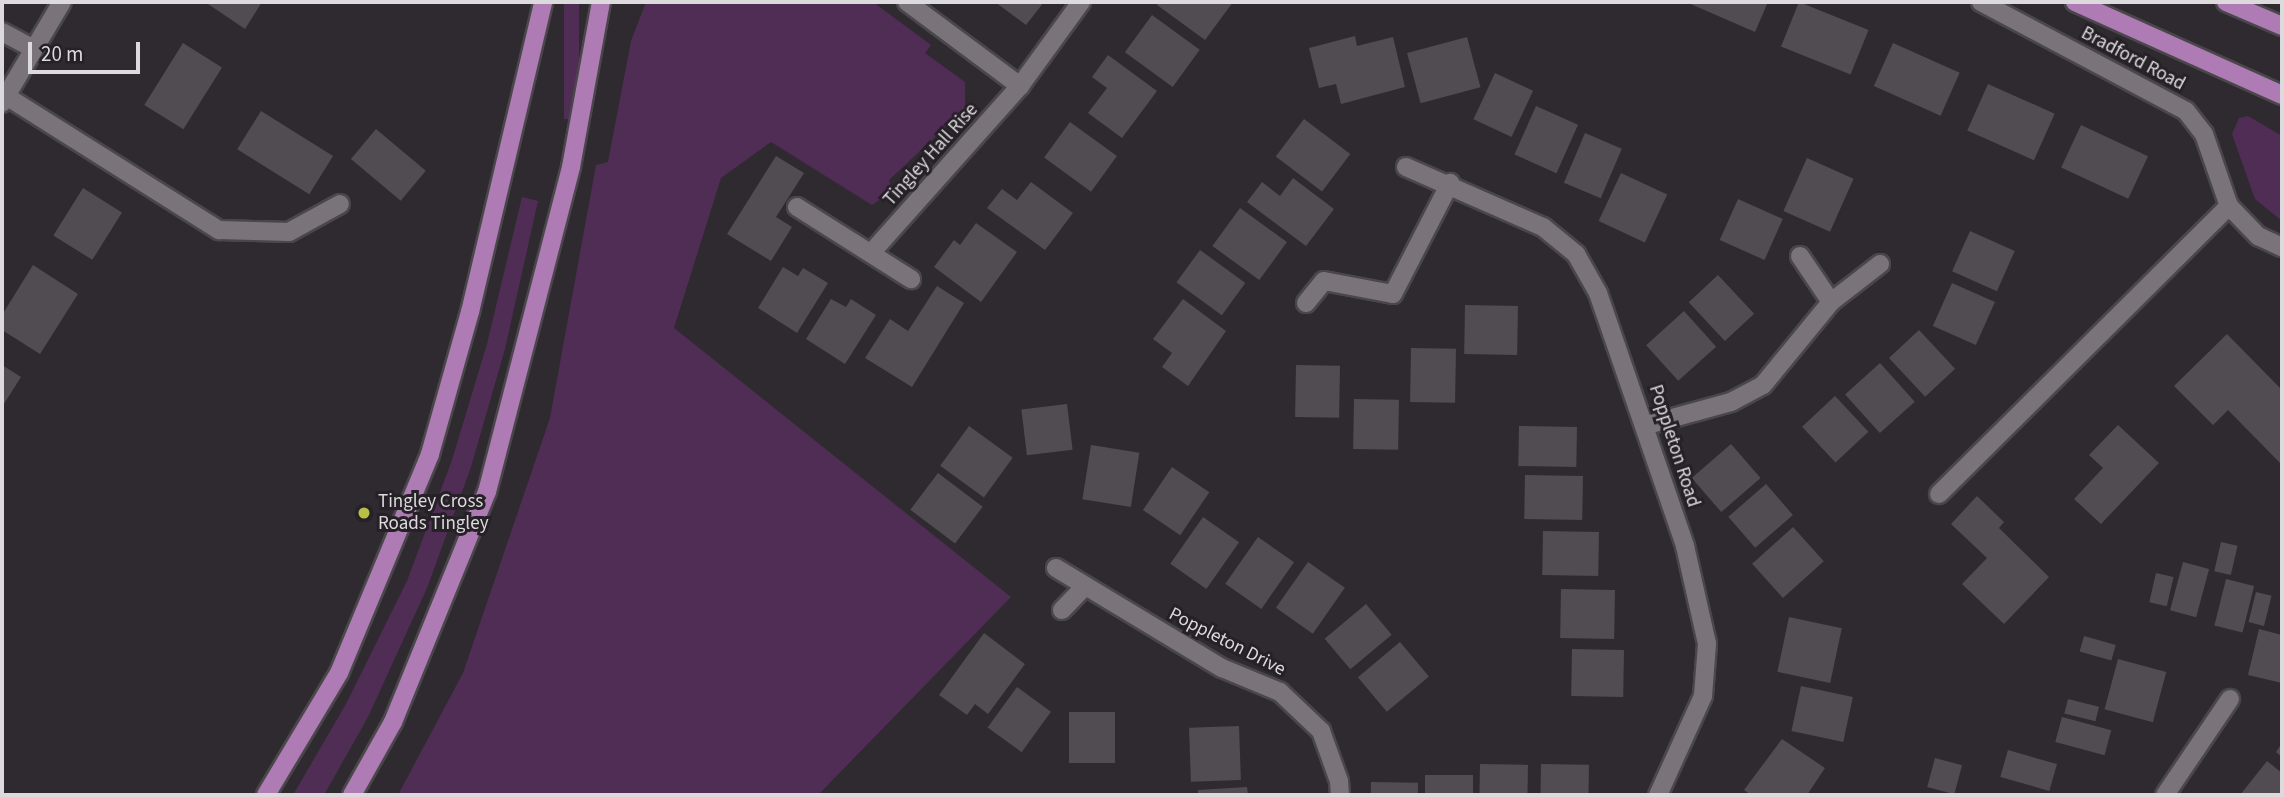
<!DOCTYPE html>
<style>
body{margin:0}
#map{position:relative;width:2284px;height:797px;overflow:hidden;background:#2f2a30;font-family:"Source Sans 3",sans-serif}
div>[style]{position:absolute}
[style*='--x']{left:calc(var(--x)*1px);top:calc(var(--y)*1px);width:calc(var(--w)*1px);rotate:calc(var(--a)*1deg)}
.green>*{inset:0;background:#502d55;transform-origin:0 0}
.building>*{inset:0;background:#514b52;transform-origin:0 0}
.roads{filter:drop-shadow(2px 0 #4a474b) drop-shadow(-2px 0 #4a474b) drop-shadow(0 2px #4a474b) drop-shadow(0 -2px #4a474b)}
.minor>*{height:18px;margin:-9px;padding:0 9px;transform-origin:9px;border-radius:9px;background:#7a747a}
.major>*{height:18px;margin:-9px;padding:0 9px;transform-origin:9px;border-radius:9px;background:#ae7bb5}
.dots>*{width:19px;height:19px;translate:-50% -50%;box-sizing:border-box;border:4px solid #262126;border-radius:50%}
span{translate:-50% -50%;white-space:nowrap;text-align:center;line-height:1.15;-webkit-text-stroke:6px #262126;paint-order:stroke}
.street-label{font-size:19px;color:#dddade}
.poi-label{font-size:19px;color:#dddade}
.left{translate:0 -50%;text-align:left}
.frame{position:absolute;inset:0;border:4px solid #dddade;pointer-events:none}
.scale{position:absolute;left:28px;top:42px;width:112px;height:32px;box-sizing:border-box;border:4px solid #dddade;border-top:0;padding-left:9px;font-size:21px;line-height:24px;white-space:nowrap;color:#dddade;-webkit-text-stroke:5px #262126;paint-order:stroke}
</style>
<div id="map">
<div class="green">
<div style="left:564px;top:2px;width:15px;height:117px"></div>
<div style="clip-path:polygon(646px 2px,873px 2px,931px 45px,925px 53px,965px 82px,965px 109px,889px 180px,892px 191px,872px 205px,771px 142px,721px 178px,674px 328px,1011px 597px,818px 795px,398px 795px,463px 673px,550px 418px,596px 165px,608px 162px,631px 41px)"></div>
<div style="clip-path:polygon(2248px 116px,2282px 136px,2282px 221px,2255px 199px,2232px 134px,2239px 118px)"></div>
<div style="clip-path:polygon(522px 197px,538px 201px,505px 349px,471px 467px,427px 588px,368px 717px,324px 795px,293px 795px,346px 704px,407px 581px,452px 460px,487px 344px)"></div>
</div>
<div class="building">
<div style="clip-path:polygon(205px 2px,262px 2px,245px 29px)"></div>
<div style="clip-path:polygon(995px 2px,1044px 2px,1026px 25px)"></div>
<div style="clip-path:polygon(1159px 2px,1233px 2px,1205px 40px,1157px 5px)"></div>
<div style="clip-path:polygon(1686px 2px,1768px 2px,1755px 32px)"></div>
<div style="left:1799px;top:2px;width:75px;height:48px;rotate:22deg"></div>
<div style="left:1152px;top:15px;width:59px;height:46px;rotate:36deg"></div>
<div style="clip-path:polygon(1355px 36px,1357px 46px,1393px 37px,1405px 87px,1341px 104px,1336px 84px,1319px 88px,1309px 48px)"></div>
<div style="left:1467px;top:37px;width:52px;height:62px;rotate:75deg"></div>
<div style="left:183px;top:43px;width:46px;height:73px;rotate:32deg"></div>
<div style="left:1893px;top:43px;width:73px;height:47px;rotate:24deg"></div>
<div style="clip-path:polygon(1108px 55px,1157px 91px,1122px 138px,1088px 113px,1107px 88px,1092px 77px)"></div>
<div style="left:1495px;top:73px;width:42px;height:51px;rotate:25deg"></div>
<div style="left:1988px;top:84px;width:73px;height:51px;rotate:24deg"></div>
<div style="left:1536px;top:106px;width:46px;height:53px;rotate:24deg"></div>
<div style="left:261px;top:111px;width:85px;height:45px;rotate:32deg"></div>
<div style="left:1304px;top:119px;width:58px;height:47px;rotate:37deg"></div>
<div style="left:1070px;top:122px;width:58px;height:44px;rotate:36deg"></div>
<div style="left:2081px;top:125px;width:74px;height:47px;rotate:25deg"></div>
<div style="left:376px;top:129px;width:65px;height:39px;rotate:40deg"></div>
<div style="left:1585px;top:133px;width:40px;height:54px;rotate:23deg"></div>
<div style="clip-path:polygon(776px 156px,804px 173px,776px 217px,792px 227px,771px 261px,727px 234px)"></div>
<div style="left:1807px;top:158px;width:51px;height:58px;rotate:24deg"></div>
<div style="left:1621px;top:173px;width:51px;height:53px;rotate:25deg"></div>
<div style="clip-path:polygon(1293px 178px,1334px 209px,1306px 246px,1247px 202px,1262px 182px,1280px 196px)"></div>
<div style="clip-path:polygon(1031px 182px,1073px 213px,1045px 250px,987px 208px,1002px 189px,1017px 200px)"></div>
<div style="left:83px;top:188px;width:46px;height:56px;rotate:32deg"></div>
<div style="left:1738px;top:199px;width:49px;height:45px;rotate:24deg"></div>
<div style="left:1240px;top:208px;width:58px;height:47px;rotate:36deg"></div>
<div style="clip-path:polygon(976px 223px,1017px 252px,981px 302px,934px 267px,954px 240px,960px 245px)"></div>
<div style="left:1970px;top:231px;width:49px;height:44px;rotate:24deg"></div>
<div style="left:1200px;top:250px;width:56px;height:40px;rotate:36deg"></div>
<div style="clip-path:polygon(33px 265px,78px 294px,40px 354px,2px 330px,2px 315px)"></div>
<div style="clip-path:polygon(783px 267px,798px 276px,803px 268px,828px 283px,797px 333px,758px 308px)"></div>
<div style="left:1718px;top:275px;width:53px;height:40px;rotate:47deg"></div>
<div style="left:1952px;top:283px;width:47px;height:47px;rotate:24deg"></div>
<div style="clip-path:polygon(937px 286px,964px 303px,912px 387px,865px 358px,890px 319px,908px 331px)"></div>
<div style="clip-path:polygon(831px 299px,846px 307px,851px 299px,876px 315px,845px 364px,806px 339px)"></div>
<div style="clip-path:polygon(1183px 299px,1226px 331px,1188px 386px,1162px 367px,1172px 353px,1153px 339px)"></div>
<div style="left:1465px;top:305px;width:53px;height:49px;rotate:1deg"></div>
<div style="left:1684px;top:311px;width:48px;height:51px;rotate:48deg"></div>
<div style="left:1919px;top:330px;width:53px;height:41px;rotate:47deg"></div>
<div style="clip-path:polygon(2227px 334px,2282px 390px,2282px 465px,2228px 410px,2213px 425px,2174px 386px)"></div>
<div style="left:1411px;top:348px;width:45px;height:54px;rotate:1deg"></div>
<div style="left:1880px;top:363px;width:52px;height:47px;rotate:48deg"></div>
<div style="clip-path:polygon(2px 365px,21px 377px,2px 407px)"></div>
<div style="left:1296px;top:365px;width:44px;height:52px;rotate:1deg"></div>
<div style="left:1835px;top:396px;width:49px;height:45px;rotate:47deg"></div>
<div style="left:1354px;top:399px;width:45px;height:50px;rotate:1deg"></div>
<div style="left:1067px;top:404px;width:46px;height:46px;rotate:83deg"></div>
<div style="clip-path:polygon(2118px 425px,2159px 463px,2101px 524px,2074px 499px,2103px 468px,2089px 455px)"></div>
<div style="left:969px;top:426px;width:54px;height:49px;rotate:36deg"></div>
<div style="left:1519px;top:426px;width:58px;height:40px;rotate:1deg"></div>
<div style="left:1731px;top:444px;width:45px;height:52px;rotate:49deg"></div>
<div style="left:1091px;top:445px;width:49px;height:55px;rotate:9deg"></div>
<div style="left:1172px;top:467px;width:45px;height:52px;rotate:34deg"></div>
<div style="left:938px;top:473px;width:56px;height:46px;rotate:37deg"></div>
<div style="left:1525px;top:475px;width:58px;height:44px;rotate:1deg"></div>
<div style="left:1766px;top:484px;width:41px;height:50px;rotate:49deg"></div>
<div style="clip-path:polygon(1977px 496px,2004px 522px,1999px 528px,2049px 577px,2004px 624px,1962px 584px,1987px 558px,1951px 524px)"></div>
<div style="left:1203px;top:517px;width:44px;height:57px;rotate:35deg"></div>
<div style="left:1793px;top:527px;width:46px;height:55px;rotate:48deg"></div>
<div style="left:1543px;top:531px;width:56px;height:44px;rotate:1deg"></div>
<div style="left:1258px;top:537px;width:44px;height:57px;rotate:35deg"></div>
<div style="left:2221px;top:542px;width:17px;height:30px;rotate:13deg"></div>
<div style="left:1308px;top:562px;width:45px;height:56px;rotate:35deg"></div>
<div style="left:2183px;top:562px;width:27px;height:50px;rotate:15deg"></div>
<div style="left:2156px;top:573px;width:18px;height:30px;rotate:13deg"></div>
<div style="left:2226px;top:579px;width:29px;height:48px;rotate:14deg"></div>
<div style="left:1561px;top:589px;width:54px;height:49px;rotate:1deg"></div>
<div style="left:2256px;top:592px;width:16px;height:31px;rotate:14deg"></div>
<div style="left:1366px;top:604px;width:40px;height:54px;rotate:50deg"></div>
<div style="left:1789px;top:617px;width:54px;height:56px;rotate:12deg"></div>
<div style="clip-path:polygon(2259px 629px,2282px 635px,2282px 683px,2248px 675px)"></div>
<div style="clip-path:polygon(984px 633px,1025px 664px,988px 714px,975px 704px,967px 715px,939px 695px)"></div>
<div style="left:2084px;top:636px;width:33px;height:16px;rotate:16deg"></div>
<div style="left:1400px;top:642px;width:45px;height:55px;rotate:50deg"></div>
<div style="left:1572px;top:649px;width:52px;height:47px;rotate:1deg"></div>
<div style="left:2118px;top:659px;width:50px;height:52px;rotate:15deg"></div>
<div style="left:1801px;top:686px;width:53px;height:46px;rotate:12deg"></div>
<div style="left:1017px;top:687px;width:42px;height:50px;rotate:36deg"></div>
<div style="left:2068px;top:699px;width:32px;height:15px;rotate:14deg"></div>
<div style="left:1069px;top:712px;width:46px;height:51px"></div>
<div style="left:2062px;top:717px;width:51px;height:26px;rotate:15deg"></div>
<div style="left:1239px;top:726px;width:54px;height:50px;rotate:88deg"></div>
<div style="clip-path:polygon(1782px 739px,1825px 768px,1807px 795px,1751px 795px,1744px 790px)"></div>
<div style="clip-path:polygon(2282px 743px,2282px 757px,2276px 752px)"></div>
<div style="left:2008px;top:750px;width:51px;height:28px;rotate:16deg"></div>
<div style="left:1935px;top:758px;width:28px;height:30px;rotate:15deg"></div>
<div style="clip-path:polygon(2267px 761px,2282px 773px,2282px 795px,2240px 795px)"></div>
<div style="left:1480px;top:764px;width:48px;height:31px;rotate:1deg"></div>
<div style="left:1541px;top:764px;width:48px;height:31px;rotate:1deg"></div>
<div style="left:1425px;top:775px;width:48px;height:20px"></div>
<div style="left:1371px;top:782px;width:47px;height:13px;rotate:1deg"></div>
<div style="clip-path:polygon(1247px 787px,1248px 795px,1198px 795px,1198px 790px)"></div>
</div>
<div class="roads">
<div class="minor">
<div style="--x:907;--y:2;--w:141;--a:36.6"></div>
<div style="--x:1981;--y:2;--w:232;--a:28"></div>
<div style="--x:2186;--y:111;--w:29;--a:52"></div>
<div style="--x:2204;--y:134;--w:76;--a:70.9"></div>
<div style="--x:2229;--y:206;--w:42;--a:46"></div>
<div style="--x:2258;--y:236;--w:26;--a:25"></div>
<div style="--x:2;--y:32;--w:36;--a:28"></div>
<div style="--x:6;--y:96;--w:252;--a:32.2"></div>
<div style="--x:219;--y:230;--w:70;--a:1.6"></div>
<div style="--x:289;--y:232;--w:58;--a:-28.8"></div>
<div style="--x:2;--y:103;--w:117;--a:-59.3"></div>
<div style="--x:1406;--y:167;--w:150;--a:23.7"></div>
<div style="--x:1543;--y:227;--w:43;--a:39.3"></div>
<div style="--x:1576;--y:254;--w:45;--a:60.6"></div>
<div style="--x:1598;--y:293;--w:268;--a:71"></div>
<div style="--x:1685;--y:546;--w:100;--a:77.3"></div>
<div style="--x:1707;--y:644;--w:52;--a:94.4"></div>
<div style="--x:1703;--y:696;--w:109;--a:114.4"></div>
<div style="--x:797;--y:207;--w:135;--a:32.3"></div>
<div style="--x:872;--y:252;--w:222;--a:-48.3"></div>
<div style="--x:1020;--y:86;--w:104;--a:-54"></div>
<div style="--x:1800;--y:256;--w:55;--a:56"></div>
<div style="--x:1306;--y:303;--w:28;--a:-51"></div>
<div style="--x:1324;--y:281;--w:70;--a:10.7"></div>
<div style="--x:1393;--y:294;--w:125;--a:-62.8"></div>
<div style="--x:1647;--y:425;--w:87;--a:-15.3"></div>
<div style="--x:1731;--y:402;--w:36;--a:-28"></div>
<div style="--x:1763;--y:385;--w:107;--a:-50.7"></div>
<div style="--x:1831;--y:302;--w:62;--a:-37.8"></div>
<div style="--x:1939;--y:494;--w:409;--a:-44.8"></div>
<div style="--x:1056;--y:568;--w:194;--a:31.1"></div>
<div style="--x:1222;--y:668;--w:63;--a:22.5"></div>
<div style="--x:1280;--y:692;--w:57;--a:43.6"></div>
<div style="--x:1321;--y:731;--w:53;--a:70.2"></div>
<div style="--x:1339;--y:781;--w:14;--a:86"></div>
<div style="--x:1062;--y:610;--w:32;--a:-46"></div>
<div style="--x:2165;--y:795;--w:116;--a:-55.9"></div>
</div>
<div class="major">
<div style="--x:2075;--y:2;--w:227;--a:24.2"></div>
<div style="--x:2226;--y:2;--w:61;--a:23.2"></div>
<div style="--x:266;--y:795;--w:142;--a:-59.1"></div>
<div style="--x:339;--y:673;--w:237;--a:-67.4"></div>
<div style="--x:430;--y:454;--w:148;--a:-74.3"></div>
<div style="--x:470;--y:312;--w:318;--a:-76.7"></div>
<div style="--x:352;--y:795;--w:84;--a:-60.7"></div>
<div style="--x:393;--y:722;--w:248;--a:-67.8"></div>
<div style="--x:487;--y:492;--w:336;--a:-75.5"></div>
<div style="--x:571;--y:167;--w:168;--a:-79.7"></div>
</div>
</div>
<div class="dots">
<div style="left:364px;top:513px;background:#b9c046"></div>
</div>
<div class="street-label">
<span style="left:2133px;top:59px;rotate:28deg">Bradford Road</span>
<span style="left:931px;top:155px;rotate:-48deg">Tingley Hall Rise</span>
<span style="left:1674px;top:446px;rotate:72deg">Poppleton Road</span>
<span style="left:1227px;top:642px;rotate:27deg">Poppleton Drive</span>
</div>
<div class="poi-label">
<span class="left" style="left:378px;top:513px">Tingley Cross<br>Roads Tingley</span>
</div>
<div class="frame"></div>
<div class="scale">20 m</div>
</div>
